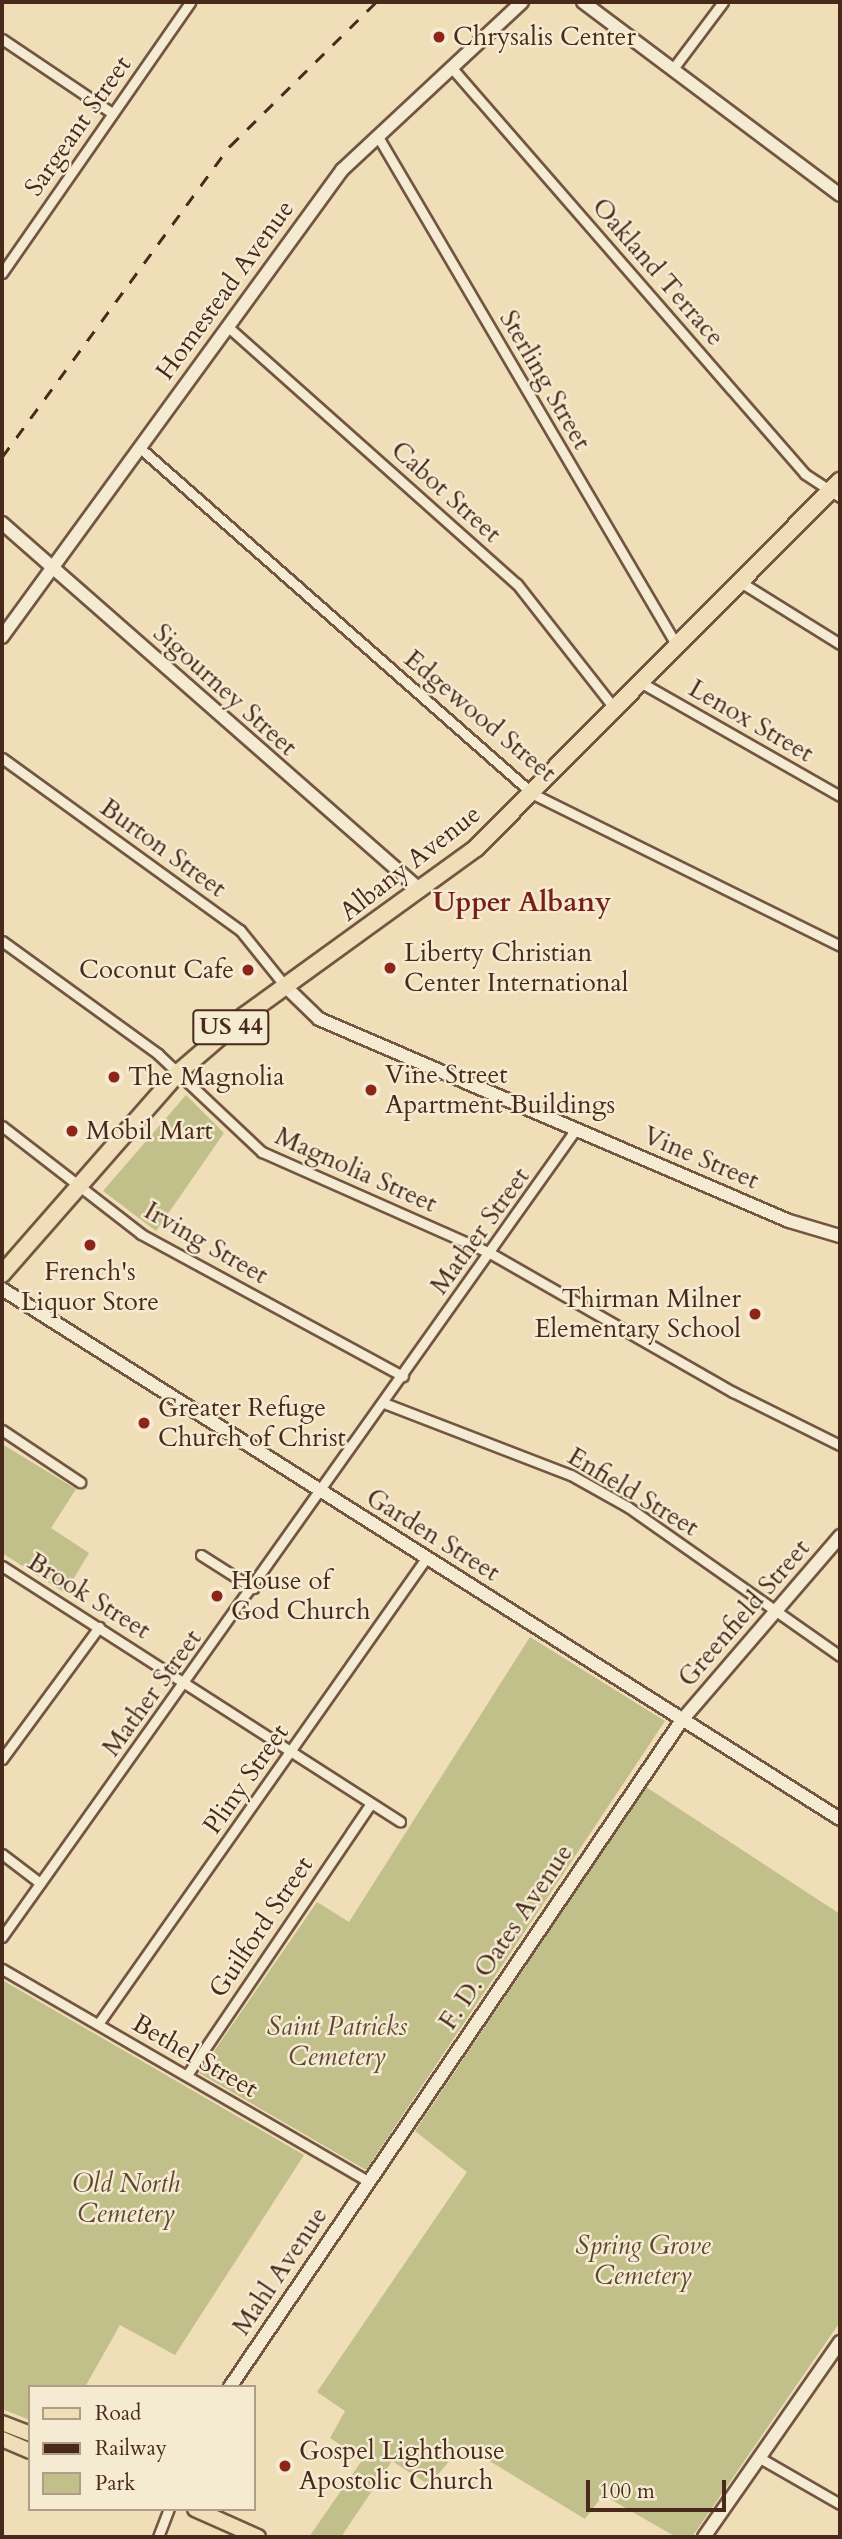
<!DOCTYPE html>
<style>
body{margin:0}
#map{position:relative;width:842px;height:2539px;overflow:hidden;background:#f0deb9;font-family:Cardo,serif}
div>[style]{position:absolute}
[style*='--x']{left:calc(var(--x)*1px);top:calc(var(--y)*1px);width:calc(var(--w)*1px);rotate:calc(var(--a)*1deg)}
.green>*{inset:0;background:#c1bf8a}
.roads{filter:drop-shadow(2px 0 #735642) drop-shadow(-2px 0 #735642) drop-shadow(0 2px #735642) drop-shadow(0 -2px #735642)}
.minor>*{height:9px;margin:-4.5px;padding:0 4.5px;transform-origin:4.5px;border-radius:4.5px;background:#f5ead2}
.tertiary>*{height:12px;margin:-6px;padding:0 6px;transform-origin:6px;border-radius:6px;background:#f5ead2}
.secondary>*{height:12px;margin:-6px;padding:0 6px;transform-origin:6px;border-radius:6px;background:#f5ead2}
.primary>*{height:14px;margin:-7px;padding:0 7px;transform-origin:7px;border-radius:7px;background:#f0deb9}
.trunk>*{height:16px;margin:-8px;padding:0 8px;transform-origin:8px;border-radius:8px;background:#f0deb9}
.rail>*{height:2.5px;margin-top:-1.25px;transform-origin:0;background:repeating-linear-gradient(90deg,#49291a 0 12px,transparent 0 24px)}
.dots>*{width:19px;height:19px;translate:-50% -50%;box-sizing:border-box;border:4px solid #f5ead2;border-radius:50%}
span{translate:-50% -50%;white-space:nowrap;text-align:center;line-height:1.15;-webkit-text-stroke:5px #f5ead2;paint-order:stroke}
.shield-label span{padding:2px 5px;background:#f5ead2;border:2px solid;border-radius:5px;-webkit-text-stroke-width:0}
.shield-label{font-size:24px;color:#49291a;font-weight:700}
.poi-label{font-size:26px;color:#49291a}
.left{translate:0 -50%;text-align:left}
.right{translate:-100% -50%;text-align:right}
.street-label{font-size:26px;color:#49291a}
.park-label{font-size:26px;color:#614730;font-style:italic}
.neighbourhood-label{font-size:28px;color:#7a1f14;font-weight:700}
.frame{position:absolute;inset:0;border:4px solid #49291a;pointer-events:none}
.legend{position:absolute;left:28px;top:2385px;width:228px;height:126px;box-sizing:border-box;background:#f5ead2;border:2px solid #b09d88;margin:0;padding:9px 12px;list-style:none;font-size:21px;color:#49291a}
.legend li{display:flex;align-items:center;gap:14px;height:35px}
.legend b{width:35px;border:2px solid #b09d88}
.scale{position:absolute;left:586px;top:2480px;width:140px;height:32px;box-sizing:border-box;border:4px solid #49291a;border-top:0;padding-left:9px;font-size:21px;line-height:24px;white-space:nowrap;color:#49291a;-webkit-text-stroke:5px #f5ead2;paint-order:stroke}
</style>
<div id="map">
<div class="green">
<div style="clip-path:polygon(186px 1095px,224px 1133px,156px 1231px,103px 1191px)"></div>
<div style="clip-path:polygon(2px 1444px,76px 1489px,51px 1528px,89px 1553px,65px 1593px,2px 1553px)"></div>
<div style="clip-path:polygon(530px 1637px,665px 1721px,366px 2170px,199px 2073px,317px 1902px,349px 1922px)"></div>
<div style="clip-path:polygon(646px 1787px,840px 1914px,840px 2322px,692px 2537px,676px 2537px,603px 2495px,585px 2519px,463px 2445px,429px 2485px,392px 2461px,341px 2537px,309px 2537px,363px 2459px,330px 2438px,345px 2411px,317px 2392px,467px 2172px,415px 2131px)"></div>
<div style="clip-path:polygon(2px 1980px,304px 2155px,175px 2355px,120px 2325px,85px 2387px,30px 2387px,30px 2420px,2px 2409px)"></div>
</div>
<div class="roads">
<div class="minor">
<div style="--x:2;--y:39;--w:133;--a:33.9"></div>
<div style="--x:451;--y:67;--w:539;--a:48.98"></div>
<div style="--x:805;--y:474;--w:42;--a:33.3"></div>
<div style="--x:672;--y:70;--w:85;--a:-53.1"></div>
<div style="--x:377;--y:135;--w:593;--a:59.58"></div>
<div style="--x:2;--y:273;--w:330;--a:-55.2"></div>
<div style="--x:227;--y:326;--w:388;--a:41.7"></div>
<div style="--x:517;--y:584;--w:159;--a:51.9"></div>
<div style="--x:140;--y:448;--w:524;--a:41.36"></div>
<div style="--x:533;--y:794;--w:343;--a:26.3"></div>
<div style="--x:742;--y:583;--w:115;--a:31.9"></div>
<div style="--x:640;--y:682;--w:230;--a:29.7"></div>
<div style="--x:2;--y:758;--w:294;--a:35.9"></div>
<div style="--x:240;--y:930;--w:73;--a:51.1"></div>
<div style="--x:2;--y:941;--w:193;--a:35.9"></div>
<div style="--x:158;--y:1054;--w:143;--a:43.3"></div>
<div style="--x:262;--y:1152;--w:249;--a:23.9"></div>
<div style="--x:490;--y:1253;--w:280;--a:29.8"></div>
<div style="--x:733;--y:1392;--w:119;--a:26.4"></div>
<div style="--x:2;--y:1126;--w:176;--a:37.8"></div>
<div style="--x:141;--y:1234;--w:298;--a:28.5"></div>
<div style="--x:384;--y:1403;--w:200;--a:21.1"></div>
<div style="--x:571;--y:1475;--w:65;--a:29.3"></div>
<div style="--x:628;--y:1507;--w:259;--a:35.1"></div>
<div style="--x:2;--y:1430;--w:94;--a:33.7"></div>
<div style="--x:201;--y:1555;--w:62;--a:32.4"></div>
<div style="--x:2;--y:1566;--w:473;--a:32.7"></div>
<div style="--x:2;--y:1759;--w:164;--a:-53.7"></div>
<div style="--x:2;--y:1854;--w:48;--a:37.3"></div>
<div style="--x:2;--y:1937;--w:991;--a:-54.61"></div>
<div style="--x:2;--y:1969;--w:423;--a:30.1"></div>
<div style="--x:98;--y:2024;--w:571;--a:-54.84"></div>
<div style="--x:187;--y:2075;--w:328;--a:-55.9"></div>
<div style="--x:760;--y:2458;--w:92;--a:29.9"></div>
<div style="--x:158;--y:2537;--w:30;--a:-69"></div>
</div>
<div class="tertiary">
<div style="--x:286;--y:987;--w:46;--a:44.1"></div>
<div style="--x:319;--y:1019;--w:512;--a:23.26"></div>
<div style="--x:789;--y:1221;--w:53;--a:16.4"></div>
<div style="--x:2;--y:1289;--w:992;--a:32.31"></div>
<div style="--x:230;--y:2387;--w:806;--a:-55.88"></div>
<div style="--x:682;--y:1720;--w:243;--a:-49.3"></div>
<div style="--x:704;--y:2537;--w:238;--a:-55.1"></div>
</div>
<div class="secondary">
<div style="--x:583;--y:2;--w:321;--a:36.9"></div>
<div style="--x:2;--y:523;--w:555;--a:41.27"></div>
<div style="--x:2;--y:637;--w:578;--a:-53.94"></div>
<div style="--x:342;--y:170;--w:246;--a:-43"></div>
</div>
<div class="primary">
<div style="--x:2;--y:2423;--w:30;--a:21"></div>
<div style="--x:2;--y:2439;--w:30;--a:23"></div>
<div style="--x:195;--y:2509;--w:69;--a:24"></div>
</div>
<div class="trunk">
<div style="--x:2;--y:1274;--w:269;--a:-48.8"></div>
<div style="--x:179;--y:1072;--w:86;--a:-40.7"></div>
<div style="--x:244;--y:1016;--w:286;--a:-35.9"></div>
<div style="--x:476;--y:848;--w:517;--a:-45.24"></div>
</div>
</div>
<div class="rail">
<div style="--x:2;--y:457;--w:386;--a:-53.8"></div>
<div style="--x:230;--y:146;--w:205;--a:-44.6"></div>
</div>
<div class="dots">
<div style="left:439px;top:37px;background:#8f2418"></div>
<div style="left:390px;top:968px;background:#8f2418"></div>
<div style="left:248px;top:970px;background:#8f2418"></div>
<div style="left:114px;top:1077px;background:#8f2418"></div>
<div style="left:371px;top:1090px;background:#8f2418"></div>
<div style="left:72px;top:1131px;background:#8f2418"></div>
<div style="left:90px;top:1245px;background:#8f2418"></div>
<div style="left:755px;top:1314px;background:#8f2418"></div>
<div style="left:144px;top:1423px;background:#8f2418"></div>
<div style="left:217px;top:1596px;background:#8f2418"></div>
<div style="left:285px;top:2466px;background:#8f2418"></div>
</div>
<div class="shield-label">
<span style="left:231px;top:1027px">US 44</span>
</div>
<div class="poi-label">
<span class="left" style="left:453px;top:37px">Chrysalis Center</span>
<span class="left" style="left:404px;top:968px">Liberty Christian<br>Center International</span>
<span class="right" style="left:234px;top:970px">Coconut Cafe</span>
<span class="left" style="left:385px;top:1090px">Vine Street<br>Apartment Buildings</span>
<span class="left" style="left:128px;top:1077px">The Magnolia</span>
<span class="left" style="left:86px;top:1131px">Mobil Mart</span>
<span style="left:90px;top:1287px">French's<br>Liquor Store</span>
<span class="right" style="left:741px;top:1314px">Thirman Milner<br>Elementary School</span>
<span class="left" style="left:158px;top:1423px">Greater Refuge<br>Church of Christ</span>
<span class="left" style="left:231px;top:1596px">House of<br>God Church</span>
<span class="left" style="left:299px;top:2466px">Gospel Lighthouse<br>Apostolic Church</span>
</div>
<div class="street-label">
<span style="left:78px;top:126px;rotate:-55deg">Sargeant Street</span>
<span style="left:658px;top:272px;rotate:49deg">Oakland Terrace</span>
<span style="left:225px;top:290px;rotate:-54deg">Homestead Avenue</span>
<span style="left:545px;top:380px;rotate:60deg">Sterling Street</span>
<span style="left:446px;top:492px;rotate:42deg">Cabot Street</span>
<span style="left:225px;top:690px;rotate:42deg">Sigourney Street</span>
<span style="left:480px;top:716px;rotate:40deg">Edgewood Street</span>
<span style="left:751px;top:721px;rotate:30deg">Lenox Street</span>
<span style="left:163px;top:848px;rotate:36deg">Burton Street</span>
<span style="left:410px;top:863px;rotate:-38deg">Albany Avenue</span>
<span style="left:701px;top:1158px;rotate:23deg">Vine Street</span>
<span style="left:356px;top:1170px;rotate:24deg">Magnolia Street</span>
<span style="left:480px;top:1231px;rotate:-54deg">Mather Street</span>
<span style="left:206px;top:1243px;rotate:30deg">Irving Street</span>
<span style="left:633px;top:1492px;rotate:31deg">Enfield Street</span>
<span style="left:433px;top:1535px;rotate:32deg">Garden Street</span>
<span style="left:89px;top:1596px;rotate:32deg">Brook Street</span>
<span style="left:744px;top:1613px;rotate:-49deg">Greenfield Street</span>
<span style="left:152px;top:1693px;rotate:-54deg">Mather Street</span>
<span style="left:246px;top:1779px;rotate:-55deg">Pliny Street</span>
<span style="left:261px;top:1927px;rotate:-56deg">Guilford Street</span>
<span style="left:506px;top:1937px;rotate:-56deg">F. D. Oates Avenue</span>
<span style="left:195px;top:2056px;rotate:30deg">Bethel Street</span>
<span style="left:280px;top:2271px;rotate:-56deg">Mahl Avenue</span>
</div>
<div class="park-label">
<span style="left:337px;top:2042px">Saint Patricks<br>Cemetery</span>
<span style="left:126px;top:2199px">Old North<br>Cemetery</span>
<span style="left:643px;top:2261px">Spring Grove<br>Cemetery</span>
</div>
<div class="neighbourhood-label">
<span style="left:522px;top:902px">Upper Albany</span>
</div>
<div class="frame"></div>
<ul class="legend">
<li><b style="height:9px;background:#f0deb9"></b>Road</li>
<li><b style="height:9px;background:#49291a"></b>Railway</li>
<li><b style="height:19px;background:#c1bf8a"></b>Park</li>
</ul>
<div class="scale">100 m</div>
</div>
